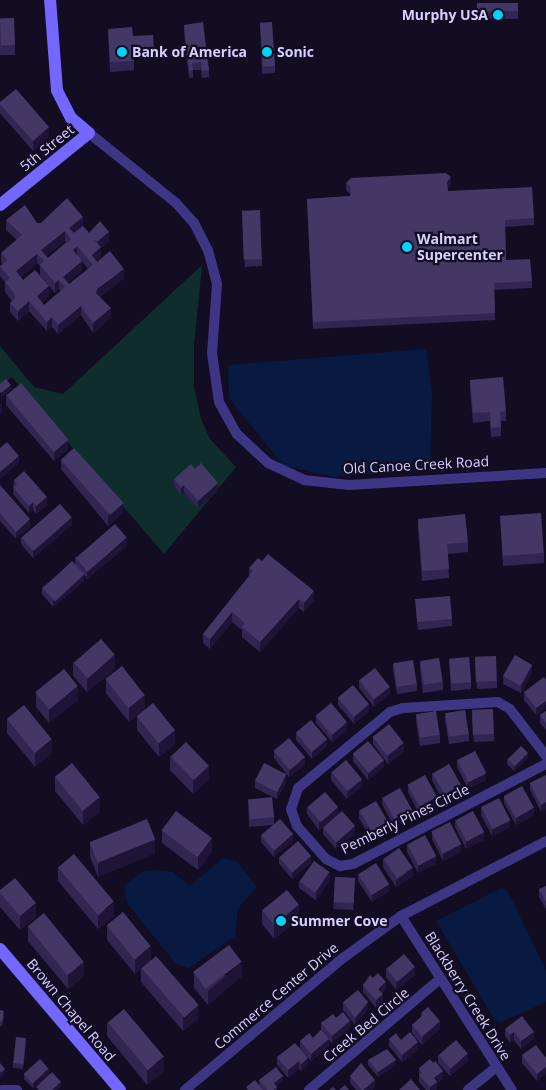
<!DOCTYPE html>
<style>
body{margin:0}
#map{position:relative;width:546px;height:1090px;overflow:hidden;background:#120d23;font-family:"Open Sans",sans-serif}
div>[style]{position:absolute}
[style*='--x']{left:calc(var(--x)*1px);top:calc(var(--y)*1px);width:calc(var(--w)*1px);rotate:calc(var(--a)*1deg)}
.green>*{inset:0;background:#102d2e}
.water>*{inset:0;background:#081a42}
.street>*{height:10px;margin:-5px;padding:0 5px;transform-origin:5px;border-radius:5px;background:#3e3684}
.secondary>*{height:12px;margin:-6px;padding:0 6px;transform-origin:6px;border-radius:6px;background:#7367ff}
.wall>*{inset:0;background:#312652;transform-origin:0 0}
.shaded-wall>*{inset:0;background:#1d1437}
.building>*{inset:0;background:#433865;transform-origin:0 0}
.dots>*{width:14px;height:14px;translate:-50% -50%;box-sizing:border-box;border:2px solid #120d23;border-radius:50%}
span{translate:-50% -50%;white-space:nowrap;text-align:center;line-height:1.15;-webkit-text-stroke:4.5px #120d23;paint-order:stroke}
.poi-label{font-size:14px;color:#d8d0ff;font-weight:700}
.right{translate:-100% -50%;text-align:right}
.left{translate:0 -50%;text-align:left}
.street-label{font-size:14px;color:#d8d0ff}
</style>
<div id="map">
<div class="green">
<div style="clip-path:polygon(202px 265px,194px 345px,194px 387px,201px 419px,210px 439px,236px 467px,164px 554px,12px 377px,0 386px,0 346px,34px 387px,63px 394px)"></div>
</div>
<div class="water">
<div style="clip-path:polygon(426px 349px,432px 393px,430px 469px,333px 477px,283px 465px,229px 398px,228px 365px)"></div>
<div style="clip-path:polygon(223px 858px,236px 861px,257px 887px,238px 908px,235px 936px,189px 968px,176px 964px,127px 903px,124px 886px,143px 871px,158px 870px,173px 872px,190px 886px)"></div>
<div style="clip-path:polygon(501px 888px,507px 890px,546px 970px,546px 1002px,501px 1022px,494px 1019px,436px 921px)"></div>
</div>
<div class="street">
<div style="--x:89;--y:133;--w:112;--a:38.8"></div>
<div style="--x:176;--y:203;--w:27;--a:48"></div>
<div style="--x:194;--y:223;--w:30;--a:63"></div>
<div style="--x:208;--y:250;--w:35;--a:75"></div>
<div style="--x:217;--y:284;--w:69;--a:94.1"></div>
<div style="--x:212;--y:353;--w:49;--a:81.9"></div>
<div style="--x:219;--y:402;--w:37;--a:61"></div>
<div style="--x:237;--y:434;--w:42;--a:43.1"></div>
<div style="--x:268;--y:463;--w:40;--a:25"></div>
<div style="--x:304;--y:480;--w:45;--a:6.3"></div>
<div style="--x:349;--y:485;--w:197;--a:-3.5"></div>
<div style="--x:546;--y:756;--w:59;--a:-127.5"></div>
<div style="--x:510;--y:709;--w:14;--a:-150"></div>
<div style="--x:498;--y:702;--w:95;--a:176.4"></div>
<div style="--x:403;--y:708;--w:14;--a:163"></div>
<div style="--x:390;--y:712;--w:119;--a:140.4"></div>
<div style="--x:298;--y:788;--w:22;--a:108"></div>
<div style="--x:291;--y:809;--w:18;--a:71"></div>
<div style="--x:297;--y:826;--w:44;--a:48.7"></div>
<div style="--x:326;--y:859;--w:16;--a:27"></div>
<div style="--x:340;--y:866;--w:13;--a:-9"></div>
<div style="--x:353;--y:864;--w:217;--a:-27.4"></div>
<div style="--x:401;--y:916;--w:206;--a:57.5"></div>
<div style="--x:2;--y:1090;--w:15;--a:0"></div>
<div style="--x:185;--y:1090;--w:206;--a:-39.9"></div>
<div style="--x:343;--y:958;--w:72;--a:-35.9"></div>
<div style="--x:401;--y:916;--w:163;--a:-27.3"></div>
<div style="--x:309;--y:1090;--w:172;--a:-40.3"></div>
<div style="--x:468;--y:1090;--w:36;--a:-39"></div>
</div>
<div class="secondary">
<div style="--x:0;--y:205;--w:114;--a:-39"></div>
<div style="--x:89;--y:133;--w:23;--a:-140"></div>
<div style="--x:71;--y:118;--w:31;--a:-117"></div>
<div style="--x:57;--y:90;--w:90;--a:-94.4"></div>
<div style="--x:0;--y:949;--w:185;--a:49.6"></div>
</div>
<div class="wall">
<div style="left:518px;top:3px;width:16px;height:41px;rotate:90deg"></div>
<div style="clip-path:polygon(0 19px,15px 45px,15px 55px,0 55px)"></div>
<div style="clip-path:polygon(260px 23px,275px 66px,275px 73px,262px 74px)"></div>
<div style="clip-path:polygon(184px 25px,209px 70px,209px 77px,202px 78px,201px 70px,193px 70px,193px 78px,189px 78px,184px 32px)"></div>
<div style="clip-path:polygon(108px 29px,133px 36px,154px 48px,154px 58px,134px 59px,134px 70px,110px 72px)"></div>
<div style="clip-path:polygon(0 102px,49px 136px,33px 151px,0 113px)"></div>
<div style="clip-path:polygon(346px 183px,451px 185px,448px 188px,448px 191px,534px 218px,534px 225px,505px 227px,506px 260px,532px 281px,532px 288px,494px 290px,495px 320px,313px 329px,307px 199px,350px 196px,350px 194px,346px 190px)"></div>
<div style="clip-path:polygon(242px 211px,262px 259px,262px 266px,245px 267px)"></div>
<div style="clip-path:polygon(evenodd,6px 220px,37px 223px,83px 226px,89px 233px,109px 241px,101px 248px,101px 257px,96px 261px,124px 278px,100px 297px,111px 317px,93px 333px,81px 315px,58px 334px,52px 327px,47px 331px,29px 311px,18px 321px,10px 312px,10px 303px,12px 301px,5px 292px,5px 282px,0 276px,0 266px,3px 264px,1px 263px,1px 253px,17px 240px,6px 230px,6px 220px,65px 241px,66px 242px,48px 258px,46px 256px,65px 241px,6px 220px,82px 261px,88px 269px,69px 284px,68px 282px,82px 271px,82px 261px,6px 220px,37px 263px,40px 266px,40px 275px,55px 293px,59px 289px,61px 291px,44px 305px,42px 302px,49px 296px,23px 280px,21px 277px,37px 263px)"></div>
<div style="clip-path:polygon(470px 380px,506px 411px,506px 421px,501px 421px,501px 436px,491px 437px,490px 421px,473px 423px,470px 390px)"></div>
<div style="clip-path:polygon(6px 395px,68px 449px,54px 461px,6px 405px)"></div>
<div style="clip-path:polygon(61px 460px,123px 513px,108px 526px,61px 469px)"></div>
<div style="clip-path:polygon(195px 469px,218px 491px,198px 508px,184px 492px,181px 495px,174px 486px,174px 479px)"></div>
<div style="clip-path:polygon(14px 480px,47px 505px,36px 514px,33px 510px,29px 513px,13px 494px)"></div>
<div style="clip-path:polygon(0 485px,30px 527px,16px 539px,0 521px)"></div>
<div style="clip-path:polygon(500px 516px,544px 553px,544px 563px,503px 566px)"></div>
<div style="clip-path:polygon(418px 519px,468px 542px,468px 552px,448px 554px,449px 578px,422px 581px,418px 528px)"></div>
<div style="clip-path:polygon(72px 525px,33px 558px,21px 544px,21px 537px)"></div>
<div style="clip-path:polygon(127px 546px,87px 579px,84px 574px,84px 581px,53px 607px,42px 594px,42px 587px,75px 564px,75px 557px)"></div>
<div style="clip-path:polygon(249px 568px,314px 600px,304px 612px,299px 608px,260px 652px,242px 637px,242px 630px,232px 622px,210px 649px,203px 643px,203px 634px,249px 576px)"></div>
<div style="clip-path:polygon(415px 599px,452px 619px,452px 626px,418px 630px)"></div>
<div style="clip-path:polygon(475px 658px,497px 681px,497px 688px,477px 689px)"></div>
<div style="clip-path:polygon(449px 659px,471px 682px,471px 689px,451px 691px)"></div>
<div style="clip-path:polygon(73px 662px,115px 669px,87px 692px,73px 676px)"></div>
<div style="clip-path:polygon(420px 662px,443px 682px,443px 690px,423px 693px,420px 669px)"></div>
<div style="clip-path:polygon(393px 663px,417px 684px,417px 691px,397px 694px,393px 670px)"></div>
<div style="clip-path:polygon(532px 672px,521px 693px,503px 684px,503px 676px)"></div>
<div style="clip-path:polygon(106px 679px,145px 709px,129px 722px,106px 693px)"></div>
<div style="clip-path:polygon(359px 680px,390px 694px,374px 707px,359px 688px)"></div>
<div style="clip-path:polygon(546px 680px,546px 708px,536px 715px,524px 700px,524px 692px)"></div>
<div style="clip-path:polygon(36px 693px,78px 700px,49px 723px,36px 707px)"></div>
<div style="clip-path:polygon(338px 698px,369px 711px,354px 724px,338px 705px)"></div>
<div style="clip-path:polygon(546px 711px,546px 730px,540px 723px,540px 715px)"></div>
<div style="clip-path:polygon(445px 713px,469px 734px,469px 741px,449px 744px,445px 720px)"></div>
<div style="clip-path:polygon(416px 714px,440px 735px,440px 743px,420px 746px,416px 721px)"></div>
<div style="clip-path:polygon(137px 716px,175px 744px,159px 757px,137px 730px)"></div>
<div style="clip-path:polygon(316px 716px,347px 730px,332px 742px,316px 723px)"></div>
<div style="clip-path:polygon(472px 718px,494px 734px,494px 741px,474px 742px)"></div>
<div style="clip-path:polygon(7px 719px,52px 753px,35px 767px,7px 733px)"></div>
<div style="clip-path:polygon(296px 733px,327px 746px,312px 759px,296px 740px)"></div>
<div style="clip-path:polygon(373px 737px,404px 751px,388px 764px,373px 744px)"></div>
<div style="clip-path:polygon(274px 751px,305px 765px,289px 777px,274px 758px)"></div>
<div style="clip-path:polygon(353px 754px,384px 767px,368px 780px,353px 761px)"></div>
<div style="clip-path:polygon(170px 756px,209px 779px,193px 794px,170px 770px)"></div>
<div style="clip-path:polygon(528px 758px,514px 771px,507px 764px,507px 759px)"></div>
<div style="clip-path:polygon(457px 760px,486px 780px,468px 789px,457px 767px)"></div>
<div style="clip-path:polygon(331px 772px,362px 786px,347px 799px,331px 780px)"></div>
<div style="clip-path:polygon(432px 773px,461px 792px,443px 802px,432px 780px)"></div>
<div style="clip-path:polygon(546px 775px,541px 812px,530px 790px,530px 783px)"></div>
<div style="clip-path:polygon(55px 777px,100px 811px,83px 825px,55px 791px)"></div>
<div style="clip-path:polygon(255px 781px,286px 782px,277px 799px,255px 788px)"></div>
<div style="clip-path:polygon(408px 785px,437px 804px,419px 814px,408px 792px)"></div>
<div style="clip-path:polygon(504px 796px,534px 815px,516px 825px,504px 803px)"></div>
<div style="clip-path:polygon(382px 797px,412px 817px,393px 826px,382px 804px)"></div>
<div style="clip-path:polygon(248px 799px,274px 817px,274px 824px,293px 841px,274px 857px,261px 842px,261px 835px,273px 825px,249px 827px)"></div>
<div style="clip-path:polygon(307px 807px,338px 814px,319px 830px,307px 814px)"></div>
<div style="clip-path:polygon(481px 807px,510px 827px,492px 836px,481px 815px)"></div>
<div style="clip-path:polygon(359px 810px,388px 829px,371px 839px,359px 818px)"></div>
<div style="clip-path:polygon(455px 820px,484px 840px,466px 849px,455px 827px)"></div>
<div style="clip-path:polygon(323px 827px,355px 834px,336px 849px,323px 834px)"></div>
<div style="clip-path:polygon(162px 830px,212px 852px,198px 870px,162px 843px)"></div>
<div style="clip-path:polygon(432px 832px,461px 851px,443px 861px,432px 839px)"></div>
<div style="clip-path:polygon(90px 843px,155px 853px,98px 877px,90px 857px)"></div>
<div style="clip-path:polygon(407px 844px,436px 864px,418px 873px,407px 852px)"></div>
<div style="clip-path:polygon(279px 857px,311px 863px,292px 879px,279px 864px)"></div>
<div style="clip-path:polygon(383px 859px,413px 876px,396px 887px,383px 867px)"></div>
<div style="clip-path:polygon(58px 867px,114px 916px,98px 929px,58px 881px)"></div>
<div style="clip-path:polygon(358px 874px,389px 891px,372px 902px,358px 881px)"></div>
<div style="left:335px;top:877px;width:20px;height:32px;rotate:3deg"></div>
<div style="clip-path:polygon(330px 880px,316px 900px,299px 888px,299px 881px)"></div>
<div style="clip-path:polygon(546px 886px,546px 909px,539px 897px,539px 889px)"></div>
<div style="clip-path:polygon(0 890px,36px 917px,20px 930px,0 907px)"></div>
<div style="clip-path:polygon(262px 910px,299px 919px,274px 939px,262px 924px)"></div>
<div style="clip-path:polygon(107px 926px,151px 960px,198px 1019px,183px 1031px,141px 982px,141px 969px,135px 974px,107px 940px)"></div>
<div style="clip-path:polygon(28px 927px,84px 976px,68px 989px,28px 941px)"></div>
<div style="clip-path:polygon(386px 969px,415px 975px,396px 990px,386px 977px)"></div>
<div style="clip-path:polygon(194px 974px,242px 976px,208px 1005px,194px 988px)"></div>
<div style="clip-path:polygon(373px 978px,386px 989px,382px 993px,383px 1002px,376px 1008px,363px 992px,363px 985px)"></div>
<div style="clip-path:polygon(343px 1002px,368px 1009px,355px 1025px,343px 1010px)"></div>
<div style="clip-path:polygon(0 1010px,4px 1016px,2px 1026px,0 1026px)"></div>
<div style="clip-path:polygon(421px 1013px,440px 1029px,422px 1045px,412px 1033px,412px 1025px,421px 1017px)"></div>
<div style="clip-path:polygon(336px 1018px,350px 1028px,332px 1043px,329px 1040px,329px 1046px,311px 1061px,301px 1050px,308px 1065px,301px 1071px,299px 1069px,288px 1078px,277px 1065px,277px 1057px,300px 1048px,300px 1041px,313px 1038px,321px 1030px,321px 1023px)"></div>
<div style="clip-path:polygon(107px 1022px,164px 1071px,147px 1085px,107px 1036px)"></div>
<div style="clip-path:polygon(505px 1029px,534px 1039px,521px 1049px,514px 1040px,510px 1043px,505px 1036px)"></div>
<div style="clip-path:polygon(389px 1039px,401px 1040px,418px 1050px,402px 1062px,389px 1046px)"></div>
<div style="clip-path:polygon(26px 1043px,23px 1069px,13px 1068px,13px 1063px)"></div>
<div style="clip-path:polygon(438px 1055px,468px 1061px,450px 1076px,438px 1063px)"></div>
<div style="clip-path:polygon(522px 1055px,546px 1058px,537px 1081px,522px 1063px)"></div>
<div style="clip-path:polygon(368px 1060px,396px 1065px,378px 1077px,368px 1065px)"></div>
<div style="clip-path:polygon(419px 1068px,443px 1078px,437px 1083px,437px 1089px,435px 1090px,426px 1090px,419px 1082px)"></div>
<div style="clip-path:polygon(24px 1074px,49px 1074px,33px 1088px,24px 1079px)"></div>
<div style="clip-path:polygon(350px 1076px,375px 1087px,372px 1090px,356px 1090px,350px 1083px)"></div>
<div style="clip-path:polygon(259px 1080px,283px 1080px,276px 1086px,277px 1090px,263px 1090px,259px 1085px)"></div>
</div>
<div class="shaded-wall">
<div style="clip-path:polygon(49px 127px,49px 136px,33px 151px,33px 141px)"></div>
<div style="clip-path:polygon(451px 177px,451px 185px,447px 189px,447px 182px)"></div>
<div style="clip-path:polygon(83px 217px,83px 226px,69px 236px,69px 228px)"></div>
<div style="clip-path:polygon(65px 231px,65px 241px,42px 259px,41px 250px)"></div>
<div style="clip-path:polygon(109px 232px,109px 241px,101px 248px,101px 257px,92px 264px,92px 255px,98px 250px,98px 241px)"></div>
<div style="clip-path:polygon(77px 246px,77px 256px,73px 250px)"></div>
<div style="clip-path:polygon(37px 254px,37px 263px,16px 281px,16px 271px)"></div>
<div style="clip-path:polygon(82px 261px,82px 271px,63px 286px,63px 277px)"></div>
<div style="clip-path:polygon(124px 269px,124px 278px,97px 299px,96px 293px,97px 289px)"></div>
<div style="clip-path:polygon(59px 280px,59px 289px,55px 293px,55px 283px)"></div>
<div style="clip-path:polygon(49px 286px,49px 296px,37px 306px,37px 296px)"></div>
<div style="clip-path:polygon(29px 301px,29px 311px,18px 321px,18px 311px)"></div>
<div style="clip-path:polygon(81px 306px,81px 315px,58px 334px,58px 325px)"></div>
<div style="clip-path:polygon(111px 308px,111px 317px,93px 333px,93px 323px)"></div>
<div style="clip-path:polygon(52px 317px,52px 327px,47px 331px,47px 322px)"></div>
<div style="clip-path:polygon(11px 385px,11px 390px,1px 398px,1px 393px)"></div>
<div style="clip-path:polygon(2px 403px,2px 413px,0 414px,0 405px)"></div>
<div style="clip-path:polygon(68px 440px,68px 449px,54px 461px,54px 452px)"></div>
<div style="clip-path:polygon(19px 456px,19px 463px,0 480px,0 472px)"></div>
<div style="clip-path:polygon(218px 483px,218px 491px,198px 508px,198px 501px)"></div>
<div style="clip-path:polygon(184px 485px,184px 492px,181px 495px,181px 488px)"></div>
<div style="clip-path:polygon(47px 497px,47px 505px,36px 514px,36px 506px)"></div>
<div style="clip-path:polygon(33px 502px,33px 510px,29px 513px,29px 506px)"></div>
<div style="clip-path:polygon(123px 503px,123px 513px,108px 526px,108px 516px)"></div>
<div style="clip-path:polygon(72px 518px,72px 525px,33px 558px,33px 551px)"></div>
<div style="clip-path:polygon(30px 519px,30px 527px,16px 539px,16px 532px)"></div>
<div style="clip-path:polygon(127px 538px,127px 546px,87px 579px,87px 571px)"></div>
<div style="clip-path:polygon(84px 574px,84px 581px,53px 607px,53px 600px)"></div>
<div style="clip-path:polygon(314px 591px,314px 600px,304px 612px,304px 603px)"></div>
<div style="clip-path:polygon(299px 599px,299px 608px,260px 652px,260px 642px)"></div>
<div style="clip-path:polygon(232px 612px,232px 622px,210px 649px,210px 639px)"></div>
<div style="clip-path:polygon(115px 655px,115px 669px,87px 692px,87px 678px)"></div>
<div style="clip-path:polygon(532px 665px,532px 672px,521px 693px,521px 686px)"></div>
<div style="clip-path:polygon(78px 686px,78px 700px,49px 723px,49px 709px)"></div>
<div style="clip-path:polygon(390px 687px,390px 694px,374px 707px,374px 699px)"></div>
<div style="clip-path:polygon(145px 695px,145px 709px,129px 722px,129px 708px)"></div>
<div style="clip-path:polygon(546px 701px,546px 708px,536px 715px,536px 708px)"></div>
<div style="clip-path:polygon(369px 704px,369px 711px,354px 724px,354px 717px)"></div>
<div style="clip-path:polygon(347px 722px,347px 730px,332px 742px,332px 735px)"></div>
<div style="clip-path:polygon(175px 730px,175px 744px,159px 757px,159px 743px)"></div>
<div style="clip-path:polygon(52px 739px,52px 753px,35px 767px,35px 753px)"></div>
<div style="clip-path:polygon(327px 739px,327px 746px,312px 759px,312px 752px)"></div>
<div style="clip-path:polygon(404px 743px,404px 751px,388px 764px,388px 756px)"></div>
<div style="clip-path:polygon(528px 753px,528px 758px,514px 771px,514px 766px)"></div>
<div style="clip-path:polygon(305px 757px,305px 765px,289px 777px,289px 770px)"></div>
<div style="clip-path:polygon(384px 760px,384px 767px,368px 780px,368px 773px)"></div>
<div style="clip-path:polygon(209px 766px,209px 779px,193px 794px,193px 780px)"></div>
<div style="clip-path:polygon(486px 773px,486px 780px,468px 789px,468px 782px)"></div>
<div style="clip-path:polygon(286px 774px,286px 782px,277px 799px,277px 792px)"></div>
<div style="clip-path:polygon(362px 779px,362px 786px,347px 799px,347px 791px)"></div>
<div style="clip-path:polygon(461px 785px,461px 792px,443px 802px,443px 795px)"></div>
<div style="clip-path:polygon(100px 797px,100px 811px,83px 825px,83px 811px)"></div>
<div style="clip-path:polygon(437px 797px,437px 804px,419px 814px,419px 806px)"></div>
<div style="clip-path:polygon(546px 802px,546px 810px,541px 812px,541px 805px)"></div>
<div style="clip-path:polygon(338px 807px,338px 814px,319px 830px,319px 822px)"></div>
<div style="clip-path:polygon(534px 808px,534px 815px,516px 825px,516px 818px)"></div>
<div style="clip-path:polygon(412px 810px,412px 817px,393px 826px,393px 819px)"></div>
<div style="clip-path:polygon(510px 820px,510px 827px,492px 836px,492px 829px)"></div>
<div style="clip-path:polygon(388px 822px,388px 829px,371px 839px,371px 832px)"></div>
<div style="clip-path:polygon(355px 826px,355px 834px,336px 849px,336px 842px)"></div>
<div style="clip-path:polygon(484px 832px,484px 840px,466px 849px,466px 842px)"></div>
<div style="clip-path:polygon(293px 834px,293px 841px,274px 857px,274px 850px)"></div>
<div style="clip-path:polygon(212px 838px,212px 852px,198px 870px,198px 856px)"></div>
<div style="clip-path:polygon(155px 839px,155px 853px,98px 877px,98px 863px)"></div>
<div style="clip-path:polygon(461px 844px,461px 851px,443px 861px,443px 853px)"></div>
<div style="clip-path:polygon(311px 856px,311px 863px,292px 879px,292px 872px)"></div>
<div style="clip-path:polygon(436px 856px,436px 864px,418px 873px,418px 866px)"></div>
<div style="clip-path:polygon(413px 868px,413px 876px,396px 887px,396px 880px)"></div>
<div style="clip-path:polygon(330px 872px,330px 880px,316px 900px,316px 892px)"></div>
<div style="clip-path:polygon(389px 884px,389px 891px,372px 902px,372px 895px)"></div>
<div style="clip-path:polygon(114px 902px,114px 916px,98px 929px,98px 916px)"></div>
<div style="clip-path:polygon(36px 903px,36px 917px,20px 930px,20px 916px)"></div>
<div style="clip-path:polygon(299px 905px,299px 919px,274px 939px,274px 925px)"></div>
<div style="clip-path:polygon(151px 946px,151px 960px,135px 974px,135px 960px)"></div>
<div style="clip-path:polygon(84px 962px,84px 976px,68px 989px,68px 975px)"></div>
<div style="clip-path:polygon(242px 962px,242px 976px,208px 1005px,208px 991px)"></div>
<div style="clip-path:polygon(415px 967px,415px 975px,396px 990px,396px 982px)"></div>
<div style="clip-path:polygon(386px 982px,386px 989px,378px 996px,378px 989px)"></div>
<div style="clip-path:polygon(383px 994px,383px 1002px,376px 1008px,376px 1000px)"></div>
<div style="clip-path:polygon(368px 1002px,368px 1009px,355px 1025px,355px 1018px)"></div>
<div style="clip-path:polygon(198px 1005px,198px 1019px,183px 1031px,183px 1017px)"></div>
<div style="clip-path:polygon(350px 1021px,350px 1028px,332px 1043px,332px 1036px)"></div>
<div style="clip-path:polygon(440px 1021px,440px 1029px,422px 1045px,422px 1037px)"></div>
<div style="clip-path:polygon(514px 1032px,514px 1040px,510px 1043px,510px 1035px)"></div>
<div style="clip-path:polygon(534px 1032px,534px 1039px,521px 1049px,521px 1041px)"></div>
<div style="clip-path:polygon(329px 1039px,329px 1046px,311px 1061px,311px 1054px)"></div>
<div style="clip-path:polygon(418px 1042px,418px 1050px,402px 1062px,402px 1055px)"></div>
<div style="clip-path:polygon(468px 1054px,468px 1061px,450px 1076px,450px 1069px)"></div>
<div style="clip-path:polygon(164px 1057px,164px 1071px,147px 1085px,147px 1071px)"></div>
<div style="clip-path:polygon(308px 1058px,308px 1065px,301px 1071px,301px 1064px)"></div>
<div style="clip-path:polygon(396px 1060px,396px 1065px,378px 1077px,378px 1072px)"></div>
<div style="clip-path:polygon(299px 1061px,299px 1069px,288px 1078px,288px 1070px)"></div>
<div style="clip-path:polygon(546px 1067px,546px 1074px,537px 1081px,537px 1074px)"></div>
<div style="clip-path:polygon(5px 1069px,5px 1074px,0 1078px,0 1073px)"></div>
<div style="clip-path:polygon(49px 1069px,49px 1074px,33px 1088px,33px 1083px)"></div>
<div style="clip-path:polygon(443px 1071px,443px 1078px,437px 1083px,437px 1089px,435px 1090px,430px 1090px,430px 1087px,434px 1078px)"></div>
<div style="clip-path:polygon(283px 1076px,283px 1080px,274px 1088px,274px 1083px)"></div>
<div style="clip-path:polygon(375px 1080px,375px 1087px,372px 1090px,363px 1090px)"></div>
<div style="clip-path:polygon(61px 1082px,61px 1087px,58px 1090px,52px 1090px)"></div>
</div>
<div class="building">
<div style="left:518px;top:3px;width:8px;height:41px;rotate:90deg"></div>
<div style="left:14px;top:18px;width:27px;height:14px;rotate:88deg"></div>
<div style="clip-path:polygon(203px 22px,209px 70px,202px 71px,201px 62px,192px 63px,193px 70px,189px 71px,184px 25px)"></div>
<div style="left:272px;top:22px;width:44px;height:12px;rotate:86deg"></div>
<div style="clip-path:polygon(132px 27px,133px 36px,153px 35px,154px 48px,133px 50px,134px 61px,110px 62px,108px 29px)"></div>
<div style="clip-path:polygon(16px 89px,49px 127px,33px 141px,0 104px,0 102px)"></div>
<div style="clip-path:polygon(446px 173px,451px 177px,447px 182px,448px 191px,532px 187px,534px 218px,505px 220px,506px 260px,530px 259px,532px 281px,494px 283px,495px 313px,313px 322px,307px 199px,351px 196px,350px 186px,346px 183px,351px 178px)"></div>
<div style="clip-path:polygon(evenodd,67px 198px,83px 217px,69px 228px,74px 233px,83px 226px,89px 233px,100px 221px,109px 232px,98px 241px,94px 240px,101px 247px,92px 255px,97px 262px,110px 251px,124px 269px,97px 289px,96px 293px,111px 308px,93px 323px,81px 306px,58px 325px,52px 317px,47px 322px,29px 301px,18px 311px,10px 303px,15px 298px,14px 293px,5px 282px,10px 278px,0 266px,8px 260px,1px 253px,22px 235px,6px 220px,25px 205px,37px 223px,41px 223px,67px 198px,65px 231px,71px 239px,48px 258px,41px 250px,65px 231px,67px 198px,77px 246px,93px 265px,69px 284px,63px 277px,82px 261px,73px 250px,77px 246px,67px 198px,37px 254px,44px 261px,40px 265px,55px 283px,59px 280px,65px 287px,44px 305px,37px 296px,49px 286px,35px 270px,23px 280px,16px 271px,37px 254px)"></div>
<div style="left:260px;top:210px;width:49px;height:18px;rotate:88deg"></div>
<div style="clip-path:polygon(503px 377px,506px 411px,500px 412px,501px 427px,491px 428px,490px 412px,473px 413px,470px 380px)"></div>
<div style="clip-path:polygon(6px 379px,11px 385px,1px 393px,0 392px,0 384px)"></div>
<div style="left:21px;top:383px;width:74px;height:19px;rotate:50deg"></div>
<div style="clip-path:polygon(7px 442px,19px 456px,0 472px,0 448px)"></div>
<div style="left:74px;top:448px;width:74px;height:18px;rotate:48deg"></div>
<div style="clip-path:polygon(201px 463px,218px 483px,198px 501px,184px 485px,181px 488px,174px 479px,191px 464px,195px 469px)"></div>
<div style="clip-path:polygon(24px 471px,47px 497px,36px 506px,33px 502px,29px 506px,13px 487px,17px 484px,14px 480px)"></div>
<div style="clip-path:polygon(0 485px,30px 519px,16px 532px,0 513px)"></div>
<div style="left:60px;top:504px;width:18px;height:51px;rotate:49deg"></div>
<div style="left:541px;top:513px;width:40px;height:41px;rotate:86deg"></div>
<div style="clip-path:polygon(465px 514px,468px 542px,447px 544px,449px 569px,422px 571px,418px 519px)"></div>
<div style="left:115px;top:524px;width:18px;height:52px;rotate:49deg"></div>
<div style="clip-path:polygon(268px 554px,314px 591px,304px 603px,299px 599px,260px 642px,242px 627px,245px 623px,232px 612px,210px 639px,203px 634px,253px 571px,249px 568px,258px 558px,262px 561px)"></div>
<div style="left:72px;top:561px;width:18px;height:40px;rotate:47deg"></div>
<div style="left:450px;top:596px;width:23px;height:35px;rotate:85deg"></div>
<div style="left:101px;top:639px;width:21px;height:36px;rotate:49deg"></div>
<div style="left:515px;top:655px;width:20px;height:24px;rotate:30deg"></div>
<div style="left:496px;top:656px;width:25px;height:21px;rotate:88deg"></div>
<div style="left:469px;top:657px;width:25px;height:20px;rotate:85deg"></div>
<div style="left:439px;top:658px;width:24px;height:19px;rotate:81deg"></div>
<div style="left:413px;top:660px;width:24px;height:20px;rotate:81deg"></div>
<div style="left:122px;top:666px;width:37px;height:21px;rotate:52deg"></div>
<div style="left:375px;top:668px;width:24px;height:20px;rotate:52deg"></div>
<div style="left:64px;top:669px;width:22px;height:37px;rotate:51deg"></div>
<div style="clip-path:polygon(544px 677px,546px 680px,546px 701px,536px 708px,524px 692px)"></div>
<div style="left:353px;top:685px;width:25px;height:20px;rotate:50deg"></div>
<div style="left:153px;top:703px;width:35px;height:21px;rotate:51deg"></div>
<div style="left:331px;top:703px;width:25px;height:20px;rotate:50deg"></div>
<div style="left:24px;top:705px;width:44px;height:22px;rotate:51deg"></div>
<div style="left:493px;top:709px;width:25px;height:21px;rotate:88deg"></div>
<div style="left:465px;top:710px;width:24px;height:20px;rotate:81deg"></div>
<div style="left:436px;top:711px;width:24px;height:20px;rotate:81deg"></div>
<div style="clip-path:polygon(546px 711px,546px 723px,540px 715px)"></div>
<div style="left:311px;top:720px;width:25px;height:20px;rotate:50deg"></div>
<div style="left:389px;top:724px;width:24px;height:21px;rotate:52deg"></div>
<div style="left:289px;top:738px;width:25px;height:20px;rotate:50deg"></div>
<div style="left:368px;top:741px;width:25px;height:20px;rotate:50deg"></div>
<div style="left:186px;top:742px;width:33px;height:21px;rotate:46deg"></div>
<div style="left:521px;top:746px;width:10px;height:19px;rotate:45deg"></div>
<div style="left:475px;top:751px;width:25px;height:20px;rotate:63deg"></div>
<div style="left:346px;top:760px;width:25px;height:19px;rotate:50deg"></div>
<div style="left:72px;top:763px;width:44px;height:22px;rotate:51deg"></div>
<div style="left:264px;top:763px;width:25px;height:20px;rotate:27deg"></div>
<div style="left:449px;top:764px;width:24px;height:19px;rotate:60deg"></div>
<div style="left:425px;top:775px;width:25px;height:20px;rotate:61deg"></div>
<div style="clip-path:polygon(546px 775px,546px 802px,541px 805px,530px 783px)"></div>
<div style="left:522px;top:786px;width:25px;height:21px;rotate:61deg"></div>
<div style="left:400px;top:788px;width:25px;height:20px;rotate:61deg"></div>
<div style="left:325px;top:792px;width:20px;height:23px;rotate:49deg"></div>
<div style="left:272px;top:797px;width:20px;height:24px;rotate:84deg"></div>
<div style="left:499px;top:798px;width:25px;height:20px;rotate:63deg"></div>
<div style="left:376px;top:801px;width:24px;height:19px;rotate:60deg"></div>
<div style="left:176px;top:811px;width:45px;height:24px;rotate:37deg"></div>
<div style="left:342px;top:811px;width:20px;height:25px;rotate:49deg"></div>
<div style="left:473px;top:811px;width:24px;height:20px;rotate:62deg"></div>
<div style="left:147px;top:819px;width:22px;height:62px;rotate:68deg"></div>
<div style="left:280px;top:819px;width:20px;height:25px;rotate:49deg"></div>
<div style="left:450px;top:822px;width:25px;height:21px;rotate:63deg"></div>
<div style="left:425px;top:835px;width:24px;height:20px;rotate:62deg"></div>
<div style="left:298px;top:841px;width:20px;height:25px;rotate:49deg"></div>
<div style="left:399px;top:848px;width:24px;height:19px;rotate:55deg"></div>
<div style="left:74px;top:854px;width:62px;height:21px;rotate:50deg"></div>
<div style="left:314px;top:861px;width:19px;height:25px;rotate:35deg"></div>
<div style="left:376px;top:863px;width:25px;height:21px;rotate:58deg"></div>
<div style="left:335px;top:877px;width:20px;height:25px;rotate:3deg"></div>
<div style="clip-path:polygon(15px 878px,36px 903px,20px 916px,0 893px,0 890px)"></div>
<div style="clip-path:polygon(546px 886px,546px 902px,539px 889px)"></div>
<div style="left:287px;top:890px;width:19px;height:32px;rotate:51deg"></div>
<div style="left:123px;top:912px;width:44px;height:21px;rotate:51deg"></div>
<div style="left:44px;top:913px;width:63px;height:21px;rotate:51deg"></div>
<div style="left:229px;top:945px;width:21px;height:45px;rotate:53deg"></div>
<div style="left:404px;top:954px;width:17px;height:23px;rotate:50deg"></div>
<div style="left:156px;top:956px;width:65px;height:19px;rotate:49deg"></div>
<div style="clip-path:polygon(378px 973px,386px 982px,378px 989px,383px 994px,376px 1000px,363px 985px,370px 975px,373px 978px)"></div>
<div style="clip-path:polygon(358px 990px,368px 1002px,355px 1018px,343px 1002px)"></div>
<div style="clip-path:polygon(428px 1007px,440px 1021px,422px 1037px,412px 1025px,423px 1015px,421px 1013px)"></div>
<div style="left:124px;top:1009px;width:62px;height:21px;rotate:50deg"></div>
<div style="clip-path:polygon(0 1010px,4px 1011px,2px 1021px,0 1021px)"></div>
<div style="clip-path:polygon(343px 1012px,350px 1021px,332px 1036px,321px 1023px,333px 1014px,336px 1018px)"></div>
<div style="clip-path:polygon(522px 1016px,534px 1032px,521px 1041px,514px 1032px,510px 1035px,505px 1029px)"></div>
<div style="clip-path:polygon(321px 1030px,329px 1039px,311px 1054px,300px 1041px,309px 1033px,313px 1038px)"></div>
<div style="clip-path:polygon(410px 1032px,418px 1042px,402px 1055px,389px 1039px,396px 1033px,401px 1040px)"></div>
<div style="left:16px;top:1037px;width:10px;height:26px;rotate:6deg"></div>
<div style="left:456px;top:1040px;width:18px;height:23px;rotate:49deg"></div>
<div style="clip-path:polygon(295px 1043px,308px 1058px,301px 1064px,299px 1061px,288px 1070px,277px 1057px)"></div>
<div style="clip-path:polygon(536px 1045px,546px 1058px,546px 1067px,537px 1074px,522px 1055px)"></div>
<div style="clip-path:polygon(387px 1049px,396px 1060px,378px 1072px,368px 1060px)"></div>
<div style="left:40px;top:1059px;width:13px;height:22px;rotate:48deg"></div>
<div style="clip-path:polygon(430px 1059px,433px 1063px,435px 1061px,443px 1071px,434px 1078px,437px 1082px,430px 1087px,419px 1075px,422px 1073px,419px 1068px)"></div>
<div style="clip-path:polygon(0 1063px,5px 1069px,0 1073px)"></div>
<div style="clip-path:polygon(361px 1063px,375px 1080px,363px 1090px,362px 1090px,350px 1076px)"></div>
<div style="clip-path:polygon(276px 1067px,283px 1076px,274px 1083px,277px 1087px,273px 1090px,267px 1090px,259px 1080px)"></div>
<div style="clip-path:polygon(52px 1072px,61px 1082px,52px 1090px,39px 1090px,36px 1087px)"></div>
<div style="clip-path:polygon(411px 1079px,420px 1090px,399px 1090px)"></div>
<div style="clip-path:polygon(255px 1080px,263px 1090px,248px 1090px,246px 1087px)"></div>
<div style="clip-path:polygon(345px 1085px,349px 1090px,339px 1090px)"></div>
<div style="clip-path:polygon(333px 1087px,336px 1090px,329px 1090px)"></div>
</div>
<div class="dots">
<div style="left:498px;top:15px;background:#00d4fb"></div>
<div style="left:122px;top:52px;background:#00d4fb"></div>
<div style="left:267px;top:52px;background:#00d4fb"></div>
<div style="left:407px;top:247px;background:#00d4fb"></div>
<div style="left:281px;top:921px;background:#00d4fb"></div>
</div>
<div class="poi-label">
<span class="right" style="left:488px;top:15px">Murphy USA</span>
<span class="left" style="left:132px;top:52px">Bank of America</span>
<span class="left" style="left:277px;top:52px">Sonic</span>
<span class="left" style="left:417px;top:247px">Walmart<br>Supercenter</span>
<span class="left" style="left:291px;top:921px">Summer Cove</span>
</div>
<div class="street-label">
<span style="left:47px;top:148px;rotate:-39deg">5th Street</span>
<span style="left:416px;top:465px;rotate:-3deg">Old Canoe Creek Road</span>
<span style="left:405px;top:819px;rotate:-26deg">Pemberly Pines Circle</span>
<span style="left:276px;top:996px;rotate:-40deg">Commerce Center Drive</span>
<span style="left:468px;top:996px;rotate:58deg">Blackberry Creek Drive</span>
<span style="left:71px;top:1010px;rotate:50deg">Brown Chapel Road</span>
<span style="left:366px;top:1025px;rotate:-40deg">Creek Bed Circle</span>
</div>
</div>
